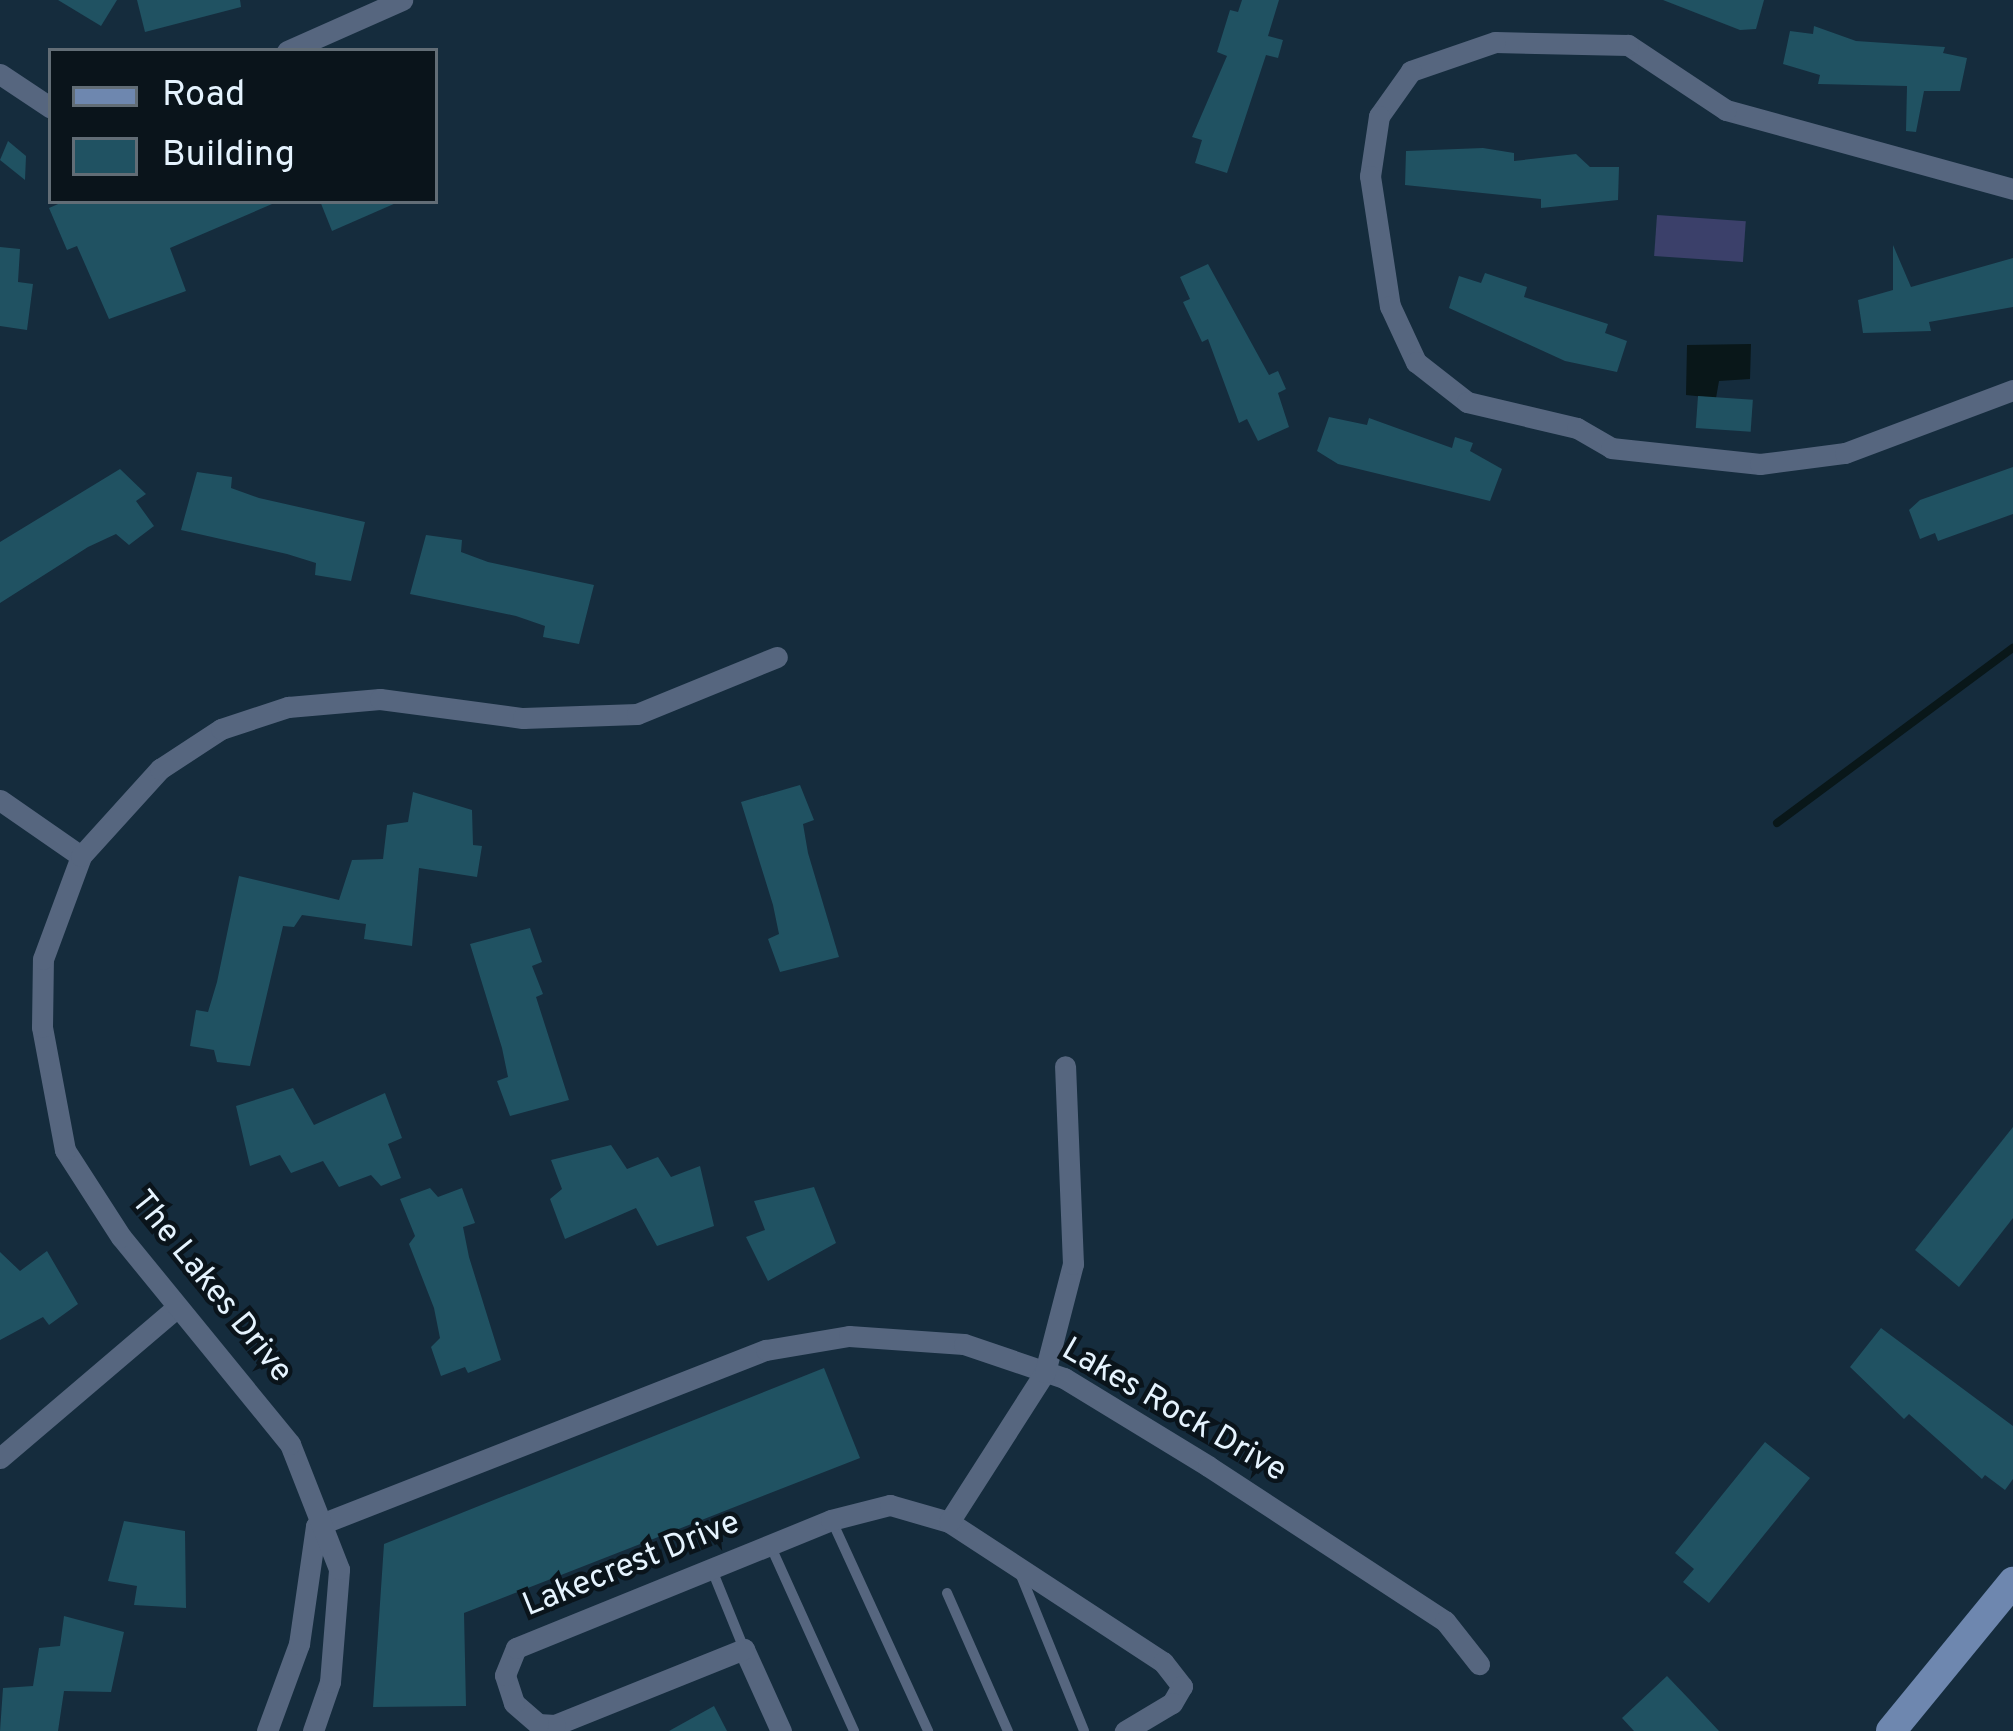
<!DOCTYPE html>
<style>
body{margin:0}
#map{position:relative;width:2013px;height:1731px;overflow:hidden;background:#152c3d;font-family:Overpass,sans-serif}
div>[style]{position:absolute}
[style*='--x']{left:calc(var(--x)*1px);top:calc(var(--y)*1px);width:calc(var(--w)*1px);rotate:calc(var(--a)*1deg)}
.green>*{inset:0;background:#3b406a;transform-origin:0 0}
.water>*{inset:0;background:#091719}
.stream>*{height:8px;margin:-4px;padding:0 4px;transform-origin:4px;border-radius:4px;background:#091719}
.building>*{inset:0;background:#205262;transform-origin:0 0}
.lane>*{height:10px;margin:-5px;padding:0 5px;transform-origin:5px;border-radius:5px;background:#56667f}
.street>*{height:21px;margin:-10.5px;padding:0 10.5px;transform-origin:10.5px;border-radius:10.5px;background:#56667f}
.secondary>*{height:30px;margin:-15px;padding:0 15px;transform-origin:15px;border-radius:15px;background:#6e87af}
span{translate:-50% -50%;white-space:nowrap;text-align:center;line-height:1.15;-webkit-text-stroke:9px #0a141b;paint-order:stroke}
.street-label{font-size:33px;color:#e5f3fe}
.legend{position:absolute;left:48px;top:48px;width:390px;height:156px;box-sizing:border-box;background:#0a141b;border:3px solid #626d76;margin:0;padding:15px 21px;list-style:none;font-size:36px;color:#e5f3fe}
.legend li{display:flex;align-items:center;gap:24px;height:60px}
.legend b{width:60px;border:3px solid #626d76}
</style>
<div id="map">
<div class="green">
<div style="left:1657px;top:215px;width:89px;height:41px;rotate:4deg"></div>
</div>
<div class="water">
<div style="clip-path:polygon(1751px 344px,1750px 379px,1719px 381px,1716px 398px,1686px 395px,1687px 345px)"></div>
</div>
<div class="stream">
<div style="--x:1777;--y:823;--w:294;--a:-36.6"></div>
</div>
<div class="building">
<div style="clip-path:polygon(58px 0,117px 0,101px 26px)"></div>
<div style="clip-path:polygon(137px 0,240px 0,241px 7px,145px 32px)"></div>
<div style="clip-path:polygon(1242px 0,1279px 0,1268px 36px,1283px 40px,1278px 58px,1266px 55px,1227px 173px,1195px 163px,1202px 140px,1192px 137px,1227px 56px,1217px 52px,1230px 10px,1238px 12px)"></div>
<div style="clip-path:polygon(1663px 0,1764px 0,1756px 29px,1740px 30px)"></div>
<div style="clip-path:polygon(1814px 26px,1856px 41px,1945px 47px,1943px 53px,1967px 58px,1960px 91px,1924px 91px,1916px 132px,1906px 131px,1907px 86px,1818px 84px,1820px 75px,1783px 64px,1790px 31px,1813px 34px)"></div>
<div style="clip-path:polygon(8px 141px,26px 156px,25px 180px,0 160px)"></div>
<div style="clip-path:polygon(1483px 148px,1514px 153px,1514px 161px,1576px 154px,1590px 167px,1619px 167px,1618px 200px,1541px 208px,1541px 199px,1405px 185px,1406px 151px)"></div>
<div style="clip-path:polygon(65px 201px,279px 201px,170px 248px,186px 291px,109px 319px,77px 246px,67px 250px,49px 208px)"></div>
<div style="clip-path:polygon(320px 201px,396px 201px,396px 203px,332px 231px)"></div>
<div style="clip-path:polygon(1893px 245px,1911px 287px,2013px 258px,2013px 307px,1929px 322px,1931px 331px,1863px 333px,1858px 300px,1893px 290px)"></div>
<div style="clip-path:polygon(0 247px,20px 249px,18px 282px,33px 284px,27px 330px,0 326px)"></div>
<div style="clip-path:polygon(1208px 264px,1269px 375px,1278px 371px,1286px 389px,1278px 393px,1289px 427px,1258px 441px,1247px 419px,1239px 423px,1208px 339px,1202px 342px,1183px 302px,1190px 299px,1180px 277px)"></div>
<div style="clip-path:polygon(1485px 273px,1527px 287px,1524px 297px,1608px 324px,1605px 333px,1627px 341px,1617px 372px,1565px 361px,1449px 308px,1459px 276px,1481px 283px)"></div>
<div style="left:1698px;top:396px;width:55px;height:32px;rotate:4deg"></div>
<div style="clip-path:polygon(1329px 417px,1367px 425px,1369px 418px,1452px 448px,1455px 437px,1473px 443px,1470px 451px,1502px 469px,1490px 501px,1338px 464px,1317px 451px)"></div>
<div style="clip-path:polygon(2013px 467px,2013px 514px,1938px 541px,1935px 533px,1920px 539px,1909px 510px,1920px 500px)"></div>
<div style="clip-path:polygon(120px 469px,146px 494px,136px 501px,154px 526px,129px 545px,116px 534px,88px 547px,0 603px,0 542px)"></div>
<div style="clip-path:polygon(197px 472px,232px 477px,231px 488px,259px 498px,365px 522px,351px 581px,315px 575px,316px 563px,287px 554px,181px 530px)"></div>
<div style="clip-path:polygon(426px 535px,462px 540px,461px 552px,488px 562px,594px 585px,579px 644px,543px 637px,545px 626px,516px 616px,410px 594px)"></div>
<div style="clip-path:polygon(800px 785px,814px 820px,803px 824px,808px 853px,839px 957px,780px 972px,768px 939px,779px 934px,773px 905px,741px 802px)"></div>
<div style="clip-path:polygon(413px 792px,472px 810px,473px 845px,482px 846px,477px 877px,419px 868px,412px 946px,364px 939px,366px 924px,302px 915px,294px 927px,283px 926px,250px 1066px,217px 1062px,214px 1050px,190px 1046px,196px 1010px,208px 1012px,217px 982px,239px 876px,339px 900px,352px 860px,383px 859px,387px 825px,408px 822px)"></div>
<div style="clip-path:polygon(530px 928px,542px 962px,532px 966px,543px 994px,536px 997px,569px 1100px,510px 1116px,497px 1081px,508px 1077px,502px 1048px,470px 944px)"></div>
<div style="clip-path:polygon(293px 1088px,314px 1125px,385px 1093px,402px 1138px,388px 1144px,401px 1178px,381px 1186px,371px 1175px,339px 1187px,323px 1161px,291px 1173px,280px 1155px,250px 1166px,236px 1106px)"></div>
<div style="clip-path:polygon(2013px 1127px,2013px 1218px,1959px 1287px,1915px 1250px)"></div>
<div style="clip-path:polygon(611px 1145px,627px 1169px,658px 1157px,671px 1177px,700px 1166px,714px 1226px,657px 1246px,636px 1208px,565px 1239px,550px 1199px,562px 1189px,551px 1160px)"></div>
<div style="clip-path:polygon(814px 1187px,836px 1243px,768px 1281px,746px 1237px,765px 1230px,754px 1201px)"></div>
<div style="clip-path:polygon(430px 1188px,438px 1197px,462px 1188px,475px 1223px,463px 1227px,469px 1257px,501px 1360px,468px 1373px,465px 1367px,441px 1376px,431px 1347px,440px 1338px,434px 1308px,409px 1244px,415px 1236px,400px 1199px)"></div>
<div style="clip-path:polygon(47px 1251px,78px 1304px,49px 1325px,43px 1317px,0 1340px,0 1252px,20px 1271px)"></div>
<div style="clip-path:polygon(1881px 1328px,2013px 1426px,2013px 1479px,2005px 1490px,1985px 1475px,1982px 1479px,1909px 1414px,1904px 1419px,1850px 1367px)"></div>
<div style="clip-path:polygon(824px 1368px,860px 1458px,464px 1613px,466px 1706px,373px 1707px,384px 1544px)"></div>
<div style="clip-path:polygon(1765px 1442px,1810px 1478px,1709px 1603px,1683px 1582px,1694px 1569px,1675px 1553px)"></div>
<div style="clip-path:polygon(124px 1521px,185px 1531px,186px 1608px,134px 1605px,137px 1586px,108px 1581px)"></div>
<div style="clip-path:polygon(64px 1616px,124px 1632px,111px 1692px,64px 1691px,58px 1731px,0 1731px,3px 1688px,33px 1686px,39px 1648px,60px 1646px)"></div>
<div style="clip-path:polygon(1667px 1676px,1689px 1699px,1719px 1731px,1634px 1731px,1622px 1718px)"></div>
<div style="clip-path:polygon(714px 1706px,727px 1731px,669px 1731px)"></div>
</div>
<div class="lane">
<div style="--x:832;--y:1521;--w:231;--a:65.4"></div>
<div style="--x:771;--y:1547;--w:202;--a:65.7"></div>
<div style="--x:712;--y:1570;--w:85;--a:67.9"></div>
<div style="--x:1020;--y:1573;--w:170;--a:67.9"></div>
<div style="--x:947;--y:1593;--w:151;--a:66.2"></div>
</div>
<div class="street">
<div style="--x:287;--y:51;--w:126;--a:-23.9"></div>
<div style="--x:0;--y:74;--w:61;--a:33.7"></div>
<div style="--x:2013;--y:189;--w:298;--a:-164.6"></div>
<div style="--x:1726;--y:110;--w:118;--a:-146.4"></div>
<div style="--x:1628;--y:45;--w:133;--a:-178.7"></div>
<div style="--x:1495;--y:42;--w:89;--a:161"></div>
<div style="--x:1411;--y:71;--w:55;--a:125.4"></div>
<div style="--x:1379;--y:116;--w:61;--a:98.5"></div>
<div style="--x:1370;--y:176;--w:132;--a:81.3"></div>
<div style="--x:1390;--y:306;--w:62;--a:65.1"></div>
<div style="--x:1416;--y:362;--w:65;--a:38.1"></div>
<div style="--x:1467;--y:402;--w:113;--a:13.3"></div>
<div style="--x:1577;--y:428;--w:39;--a:30"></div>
<div style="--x:1611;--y:448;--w:150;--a:6.1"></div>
<div style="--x:1760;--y:464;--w:86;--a:-7.4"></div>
<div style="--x:1845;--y:453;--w:179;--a:-20.6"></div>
<div style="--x:0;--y:800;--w:98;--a:34.7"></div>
<div style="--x:0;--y:1458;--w:231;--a:-40.4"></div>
<div style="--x:949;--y:1522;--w:256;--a:33.2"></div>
<div style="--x:1163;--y:1662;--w:31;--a:52"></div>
<div style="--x:1182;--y:1686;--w:20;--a:120"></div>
<div style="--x:1172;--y:1703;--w:55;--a:149.2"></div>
<div style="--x:316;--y:1526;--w:483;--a:-21.4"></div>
<div style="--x:766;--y:1350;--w:84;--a:-9.6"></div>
<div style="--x:849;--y:1336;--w:115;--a:4"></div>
<div style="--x:964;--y:1344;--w:106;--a:18.8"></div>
<div style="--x:1064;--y:1378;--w:169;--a:31.4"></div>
<div style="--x:1208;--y:1466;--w:283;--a:33.2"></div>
<div style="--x:1445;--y:1621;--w:55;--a:51.7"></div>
<div style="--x:267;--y:1731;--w:93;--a:-69.8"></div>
<div style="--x:299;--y:1644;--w:119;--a:-81.8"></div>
<div style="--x:313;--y:1731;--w:52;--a:-70.9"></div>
<div style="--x:330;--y:1682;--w:113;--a:-85.4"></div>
<div style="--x:339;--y:1569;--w:134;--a:-111.4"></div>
<div style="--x:290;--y:1444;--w:267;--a:-129.2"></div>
<div style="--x:121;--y:1237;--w:103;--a:-122.8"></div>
<div style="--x:65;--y:1150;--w:125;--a:-100.6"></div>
<div style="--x:42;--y:1027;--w:68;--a:-89.2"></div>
<div style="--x:43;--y:959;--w:110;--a:-69.7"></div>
<div style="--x:81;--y:856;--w:118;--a:-47.8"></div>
<div style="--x:160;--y:769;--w:73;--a:-33.3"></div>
<div style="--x:221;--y:729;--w:71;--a:-18.2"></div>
<div style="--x:288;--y:707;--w:92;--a:-5"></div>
<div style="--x:380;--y:699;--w:144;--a:7.6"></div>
<div style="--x:523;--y:718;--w:114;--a:-2"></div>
<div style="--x:637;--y:714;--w:151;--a:-22.2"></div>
<div style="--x:781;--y:1731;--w:90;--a:-114.3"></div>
<div style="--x:744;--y:1649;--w:204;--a:158.1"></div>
<div style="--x:555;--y:1725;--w:17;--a:-177"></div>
<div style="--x:538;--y:1724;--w:32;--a:-139"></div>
<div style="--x:514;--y:1703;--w:29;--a:-108"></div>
<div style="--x:505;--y:1675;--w:29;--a:-68"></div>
<div style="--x:516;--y:1648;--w:340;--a:-22.1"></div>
<div style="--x:831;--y:1520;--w:61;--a:-14.3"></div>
<div style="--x:890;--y:1505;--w:61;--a:16.1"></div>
<div style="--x:949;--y:1522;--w:178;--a:-57.4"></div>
<div style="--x:1045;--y:1372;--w:112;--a:-75.5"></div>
<div style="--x:1073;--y:1264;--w:198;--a:-92.3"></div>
</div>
<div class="secondary">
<div style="--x:1891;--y:1731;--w:193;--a:-50.7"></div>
</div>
<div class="street-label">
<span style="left:210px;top:1288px;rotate:51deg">The Lakes Drive</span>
<span style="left:1173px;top:1412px;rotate:30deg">Lakes Rock Drive</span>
<span style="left:632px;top:1566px;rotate:-22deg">Lakecrest Drive</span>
</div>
<ul class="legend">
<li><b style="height:15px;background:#6e87af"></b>Road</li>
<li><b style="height:33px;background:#205262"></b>Building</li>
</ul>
</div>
